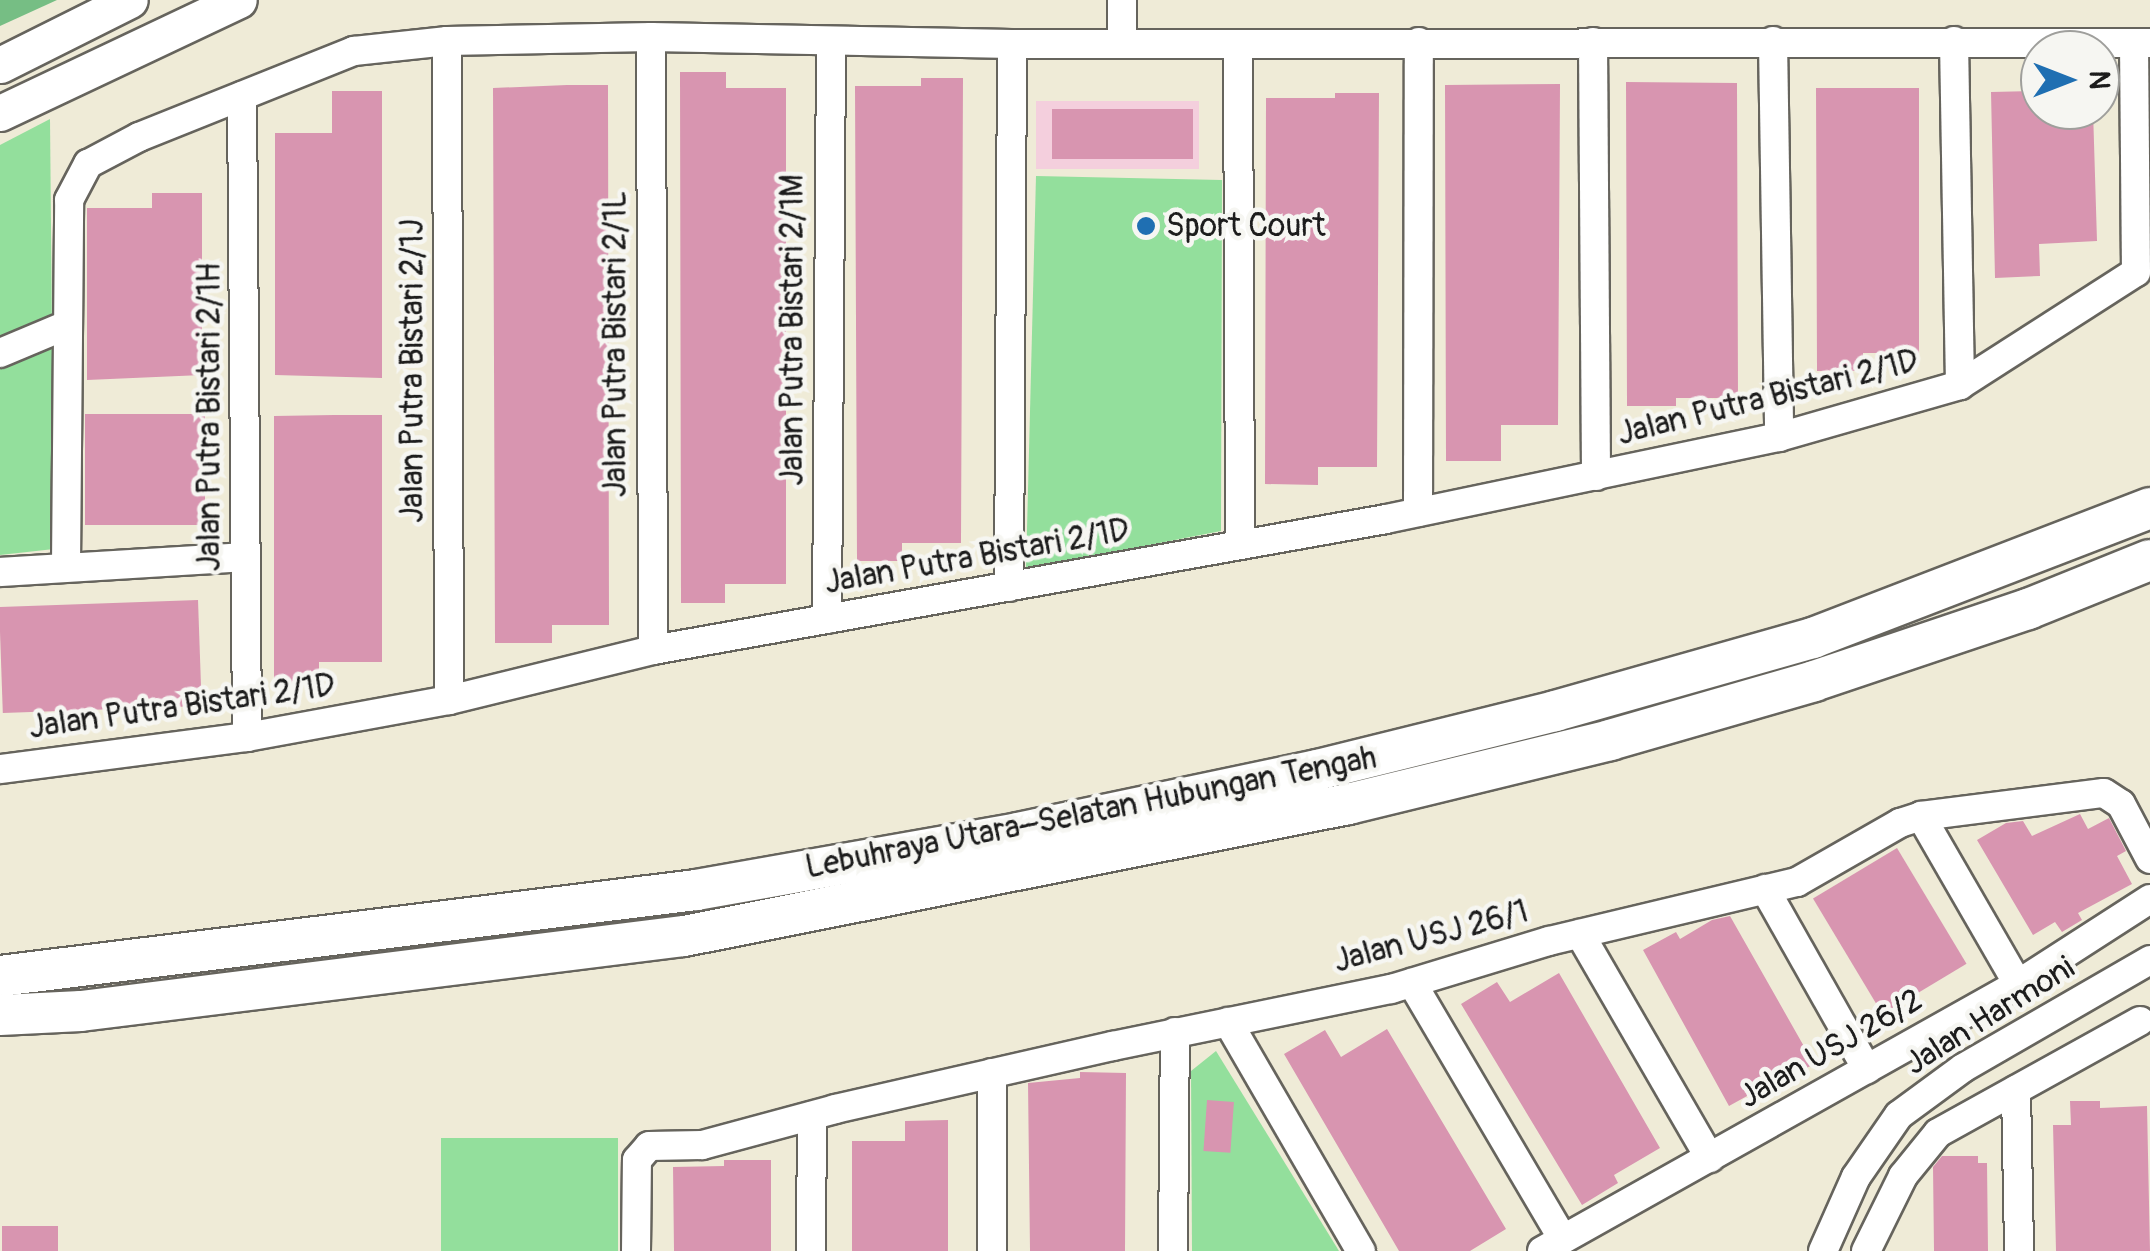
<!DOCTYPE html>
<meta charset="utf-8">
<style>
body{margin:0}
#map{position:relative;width:2150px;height:1251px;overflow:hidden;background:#efebd7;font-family:Pangolin,sans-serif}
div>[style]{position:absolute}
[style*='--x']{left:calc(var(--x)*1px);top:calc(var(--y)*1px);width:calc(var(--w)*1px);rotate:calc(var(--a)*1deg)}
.built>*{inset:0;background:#f4cfdd;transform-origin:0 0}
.green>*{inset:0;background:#93df9c;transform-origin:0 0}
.forest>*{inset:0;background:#76be84}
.building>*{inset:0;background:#d895b0;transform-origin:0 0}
.roads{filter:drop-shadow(2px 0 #66645d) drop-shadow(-2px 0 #66645d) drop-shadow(0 2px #66645d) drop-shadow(0 -2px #66645d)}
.minor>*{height:28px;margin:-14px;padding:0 14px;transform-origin:14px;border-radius:14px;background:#fff}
.major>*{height:35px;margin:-17.5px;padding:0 17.5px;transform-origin:17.5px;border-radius:17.5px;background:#fff}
.highway>*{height:40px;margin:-20px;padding:0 20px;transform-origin:20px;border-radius:20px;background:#fff}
.dots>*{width:28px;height:28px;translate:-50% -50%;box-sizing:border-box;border:5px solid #f6f6f2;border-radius:50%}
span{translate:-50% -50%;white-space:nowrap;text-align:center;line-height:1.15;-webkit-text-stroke:9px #f6f6f2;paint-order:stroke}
.poi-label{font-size:32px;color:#1c1c1c}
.left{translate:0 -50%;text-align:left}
.street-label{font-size:32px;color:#1c1c1c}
.north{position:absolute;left:2020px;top:30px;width:100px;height:100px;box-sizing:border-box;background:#f6f6f2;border:2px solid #9f9f9c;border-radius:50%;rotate:90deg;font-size:28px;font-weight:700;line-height:40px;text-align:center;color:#1c1c1c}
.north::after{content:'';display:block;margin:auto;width:35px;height:45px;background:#1f6fb2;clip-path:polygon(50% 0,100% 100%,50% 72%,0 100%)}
</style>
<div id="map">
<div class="built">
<div style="left:1036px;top:101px;width:163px;height:68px"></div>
</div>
<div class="green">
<div style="clip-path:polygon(50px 119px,54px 549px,0 555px,0 145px)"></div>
<div style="clip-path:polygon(1036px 176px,1222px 180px,1221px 531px,1026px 569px)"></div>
<div style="clip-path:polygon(1216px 1051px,1339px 1251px,1192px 1251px,1191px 1071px)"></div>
<div style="left:618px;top:1138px;width:113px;height:177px;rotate:90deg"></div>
</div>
<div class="forest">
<div style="clip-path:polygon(0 0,57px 0,0 26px)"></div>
</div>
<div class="building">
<div style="clip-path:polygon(680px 72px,726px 72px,726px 88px,786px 88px,786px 584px,725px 584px,725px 603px,681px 603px)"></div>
<div style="clip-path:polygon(921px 78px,963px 78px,961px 543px,902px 543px,902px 561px,857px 561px,855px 86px,921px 86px)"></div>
<div style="clip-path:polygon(1626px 82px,1737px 83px,1738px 398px,1676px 398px,1676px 406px,1627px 406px)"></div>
<div style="clip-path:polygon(1560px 84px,1558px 425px,1501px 425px,1501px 461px,1446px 461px,1445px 85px)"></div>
<div style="clip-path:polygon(567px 85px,608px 85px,609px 625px,552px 625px,552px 643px,495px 643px,493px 88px)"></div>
<div style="clip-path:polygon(1816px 88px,1919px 88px,1919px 353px,1863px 353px,1863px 371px,1817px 371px)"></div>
<div style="clip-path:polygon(332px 91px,382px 91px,382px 378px,275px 375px,275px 133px,332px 133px)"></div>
<div style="clip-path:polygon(2035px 91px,2035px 110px,2093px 110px,2097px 241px,2039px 244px,2040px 276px,1995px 278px,1991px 92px)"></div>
<div style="clip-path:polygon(1335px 93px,1379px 93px,1377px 467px,1318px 467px,1318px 485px,1265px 484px,1266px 98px,1335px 98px)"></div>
<div style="left:1193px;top:109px;width:50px;height:141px;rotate:90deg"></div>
<div style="clip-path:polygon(152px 193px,202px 193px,202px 375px,87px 380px,87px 208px,152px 208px)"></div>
<div style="left:85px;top:414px;width:120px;height:111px"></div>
<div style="clip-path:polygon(334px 415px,382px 415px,382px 662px,319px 662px,319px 684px,274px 684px,274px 416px)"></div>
<div style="left:198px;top:600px;width:106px;height:199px;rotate:88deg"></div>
<div style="clip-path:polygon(2080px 814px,2088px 829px,2109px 818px,2126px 851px,2117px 856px,2132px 884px,2078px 913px,2082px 920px,2062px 932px,2055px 922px,2033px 935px,1977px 840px,2006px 823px,2023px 821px,2032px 836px)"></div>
<div style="left:1897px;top:848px;width:135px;height:98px;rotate:59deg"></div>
<div style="clip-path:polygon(1730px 916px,1814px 1064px,1792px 1076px,1796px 1083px,1782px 1091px,1776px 1080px,1729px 1106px,1643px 950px,1676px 932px,1680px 939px,1712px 920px)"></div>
<div style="clip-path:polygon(1559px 973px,1660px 1148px,1614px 1175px,1618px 1183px,1582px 1205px,1461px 1004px,1497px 982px,1510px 1002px)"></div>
<div style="clip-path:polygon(1387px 1029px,1506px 1229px,1470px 1251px,1399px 1251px,1284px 1054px,1325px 1030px,1341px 1057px)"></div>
<div style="clip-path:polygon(1080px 1072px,1126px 1073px,1125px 1251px,1030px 1251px,1028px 1083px,1080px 1078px)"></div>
<div style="left:1207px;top:1100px;width:27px;height:51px;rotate:4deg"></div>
<div style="clip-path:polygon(2070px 1101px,2100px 1101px,2100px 1108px,2147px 1106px,2150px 1251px,2056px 1251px,2053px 1125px,2071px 1125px)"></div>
<div style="clip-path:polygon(948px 1120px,948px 1251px,852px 1251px,852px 1141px,905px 1141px,905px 1121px)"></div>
<div style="clip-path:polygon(1942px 1156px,1978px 1156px,1978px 1163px,1987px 1163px,1988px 1251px,1934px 1251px,1933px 1167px)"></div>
<div style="clip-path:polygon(724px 1160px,771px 1160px,771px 1251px,674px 1251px,673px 1167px,724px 1166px)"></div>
<div style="left:2px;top:1226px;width:56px;height:25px"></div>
</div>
<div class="roads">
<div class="minor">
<div style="--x:651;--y:37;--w:613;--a:89.81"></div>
<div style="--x:447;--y:41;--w:659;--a:89.83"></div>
<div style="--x:1773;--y:41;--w:396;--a:89.1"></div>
<div style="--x:1954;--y:41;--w:344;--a:89"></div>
<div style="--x:1593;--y:42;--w:434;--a:89.6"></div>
<div style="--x:1122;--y:43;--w:43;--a:-90"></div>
<div style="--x:2134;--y:43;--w:229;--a:89.5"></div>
<div style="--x:1238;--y:44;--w:501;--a:89.77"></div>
<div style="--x:242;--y:96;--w:641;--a:89.55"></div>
<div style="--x:0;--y:353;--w:73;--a:-22.7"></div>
<div style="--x:1418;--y:512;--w:470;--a:-89.9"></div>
<div style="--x:66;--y:565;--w:365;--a:-89.5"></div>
<div style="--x:69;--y:200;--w:41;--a:-62.2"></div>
<div style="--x:88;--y:164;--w:58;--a:-27.9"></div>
<div style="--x:139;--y:137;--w:232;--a:-21.8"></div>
<div style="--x:354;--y:51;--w:94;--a:-6.1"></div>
<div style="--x:447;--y:41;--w:204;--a:-1.1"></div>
<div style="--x:651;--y:37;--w:361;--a:1.1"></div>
<div style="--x:1012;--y:44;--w:1138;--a:-0.05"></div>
<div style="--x:0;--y:572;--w:245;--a:-3.5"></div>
<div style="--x:1009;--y:587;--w:543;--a:-89.68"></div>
<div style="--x:827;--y:619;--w:578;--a:-89.6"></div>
<div style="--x:0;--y:769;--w:249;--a:-7.4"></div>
<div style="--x:247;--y:737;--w:205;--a:-10.4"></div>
<div style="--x:449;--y:700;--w:210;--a:-13.8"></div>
<div style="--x:653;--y:650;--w:745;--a:-10.13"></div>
<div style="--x:1386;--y:519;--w:401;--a:-11.8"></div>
<div style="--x:1779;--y:437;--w:188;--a:-16"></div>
<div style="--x:1960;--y:385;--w:209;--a:-32.7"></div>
<div style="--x:1921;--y:816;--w:194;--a:60"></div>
<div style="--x:1765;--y:889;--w:207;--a:60.5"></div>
<div style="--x:1580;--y:934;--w:259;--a:59.9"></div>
<div style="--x:1412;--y:983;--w:297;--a:59.5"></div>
<div style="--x:1228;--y:1022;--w:265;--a:59.9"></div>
<div style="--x:2016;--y:1090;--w:161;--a:88.9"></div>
<div style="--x:636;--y:1251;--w:91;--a:-89.4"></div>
<div style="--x:637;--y:1160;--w:18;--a:-49"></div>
<div style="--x:649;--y:1146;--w:53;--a:-1.1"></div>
<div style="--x:702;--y:1145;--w:138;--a:-15.1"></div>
<div style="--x:835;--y:1109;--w:285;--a:-12.8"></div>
<div style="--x:1113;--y:1046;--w:284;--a:-11.6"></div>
<div style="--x:1391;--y:989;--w:165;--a:-16.9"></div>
<div style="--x:1549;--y:941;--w:255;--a:-13.4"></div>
<div style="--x:1797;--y:882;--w:119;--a:-29.8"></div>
<div style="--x:1900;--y:823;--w:22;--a:-18"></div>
<div style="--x:1921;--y:816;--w:184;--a:-7.2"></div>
<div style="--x:2104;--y:793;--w:20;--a:33"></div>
<div style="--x:2121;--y:804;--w:62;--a:62.2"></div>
<div style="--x:811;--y:1251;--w:135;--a:-89.6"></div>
<div style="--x:992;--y:1251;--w:178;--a:-90"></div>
<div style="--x:1173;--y:1251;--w:219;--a:-89.5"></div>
<div style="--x:1542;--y:1251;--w:546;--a:-29.29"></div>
<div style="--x:2018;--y:984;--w:157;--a:-32.8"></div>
<div style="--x:1823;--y:1251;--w:81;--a:-66"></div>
<div style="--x:1856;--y:1177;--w:75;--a:-55.3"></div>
<div style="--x:1899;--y:1115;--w:79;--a:-36.3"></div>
<div style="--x:1963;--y:1068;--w:216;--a:-30"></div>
<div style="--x:1866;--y:1251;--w:84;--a:-63.7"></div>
<div style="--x:1903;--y:1176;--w:55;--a:-50.9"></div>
<div style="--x:1938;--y:1133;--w:231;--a:-29"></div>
</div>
<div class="major">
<div style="--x:0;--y:65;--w:145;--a:-26.6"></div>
<div style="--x:0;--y:113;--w:264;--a:-25.3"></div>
</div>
<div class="highway">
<div style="--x:0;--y:976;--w:701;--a:-7.04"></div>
<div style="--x:696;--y:890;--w:327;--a:-10"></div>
<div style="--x:1018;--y:833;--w:306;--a:-11.9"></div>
<div style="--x:1317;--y:770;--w:245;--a:-13.9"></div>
<div style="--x:1555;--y:711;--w:268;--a:-15.8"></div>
<div style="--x:1813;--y:638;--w:361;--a:-21.1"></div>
<div style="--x:0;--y:1015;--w:81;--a:-2.8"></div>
<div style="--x:81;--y:1011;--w:608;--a:-7.09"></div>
<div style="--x:684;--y:936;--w:677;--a:-11.24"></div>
<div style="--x:1348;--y:804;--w:270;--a:-13.7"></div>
<div style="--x:1610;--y:740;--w:212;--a:-16.1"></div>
<div style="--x:1814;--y:681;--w:226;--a:-18.6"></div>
<div style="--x:2028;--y:609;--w:131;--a:-21.9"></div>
</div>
</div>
<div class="dots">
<div style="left:1146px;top:226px;background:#1f6fb2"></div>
</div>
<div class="poi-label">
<span class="left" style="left:1166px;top:226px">Sport Court</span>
</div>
<div class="street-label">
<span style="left:793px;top:330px;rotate:-90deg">Jalan Putra Bistari 2/1M</span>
<span style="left:616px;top:344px;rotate:-90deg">Jalan Putra Bistari 2/1L</span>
<span style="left:413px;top:371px;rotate:-90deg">Jalan Putra Bistari 2/1J</span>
<span style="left:1768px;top:398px;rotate:-14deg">Jalan Putra Bistari 2/1D</span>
<span style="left:210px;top:417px;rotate:-90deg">Jalan Putra Bistari 2/1H</span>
<span style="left:977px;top:557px;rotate:-10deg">Jalan Putra Bistari 2/1D</span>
<span style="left:182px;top:707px;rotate:-8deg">Jalan Putra Bistari 2/1D</span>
<span style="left:1091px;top:813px;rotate:-11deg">Lebuhraya Utara–Selatan Hubungan Tengah</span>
<span style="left:1431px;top:937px;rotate:-15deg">Jalan USJ 26/1</span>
<span style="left:1990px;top:1016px;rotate:-32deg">Jalan Harmoni</span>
<span style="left:1831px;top:1049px;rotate:-30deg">Jalan USJ 26/2</span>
</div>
<div class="north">N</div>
</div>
